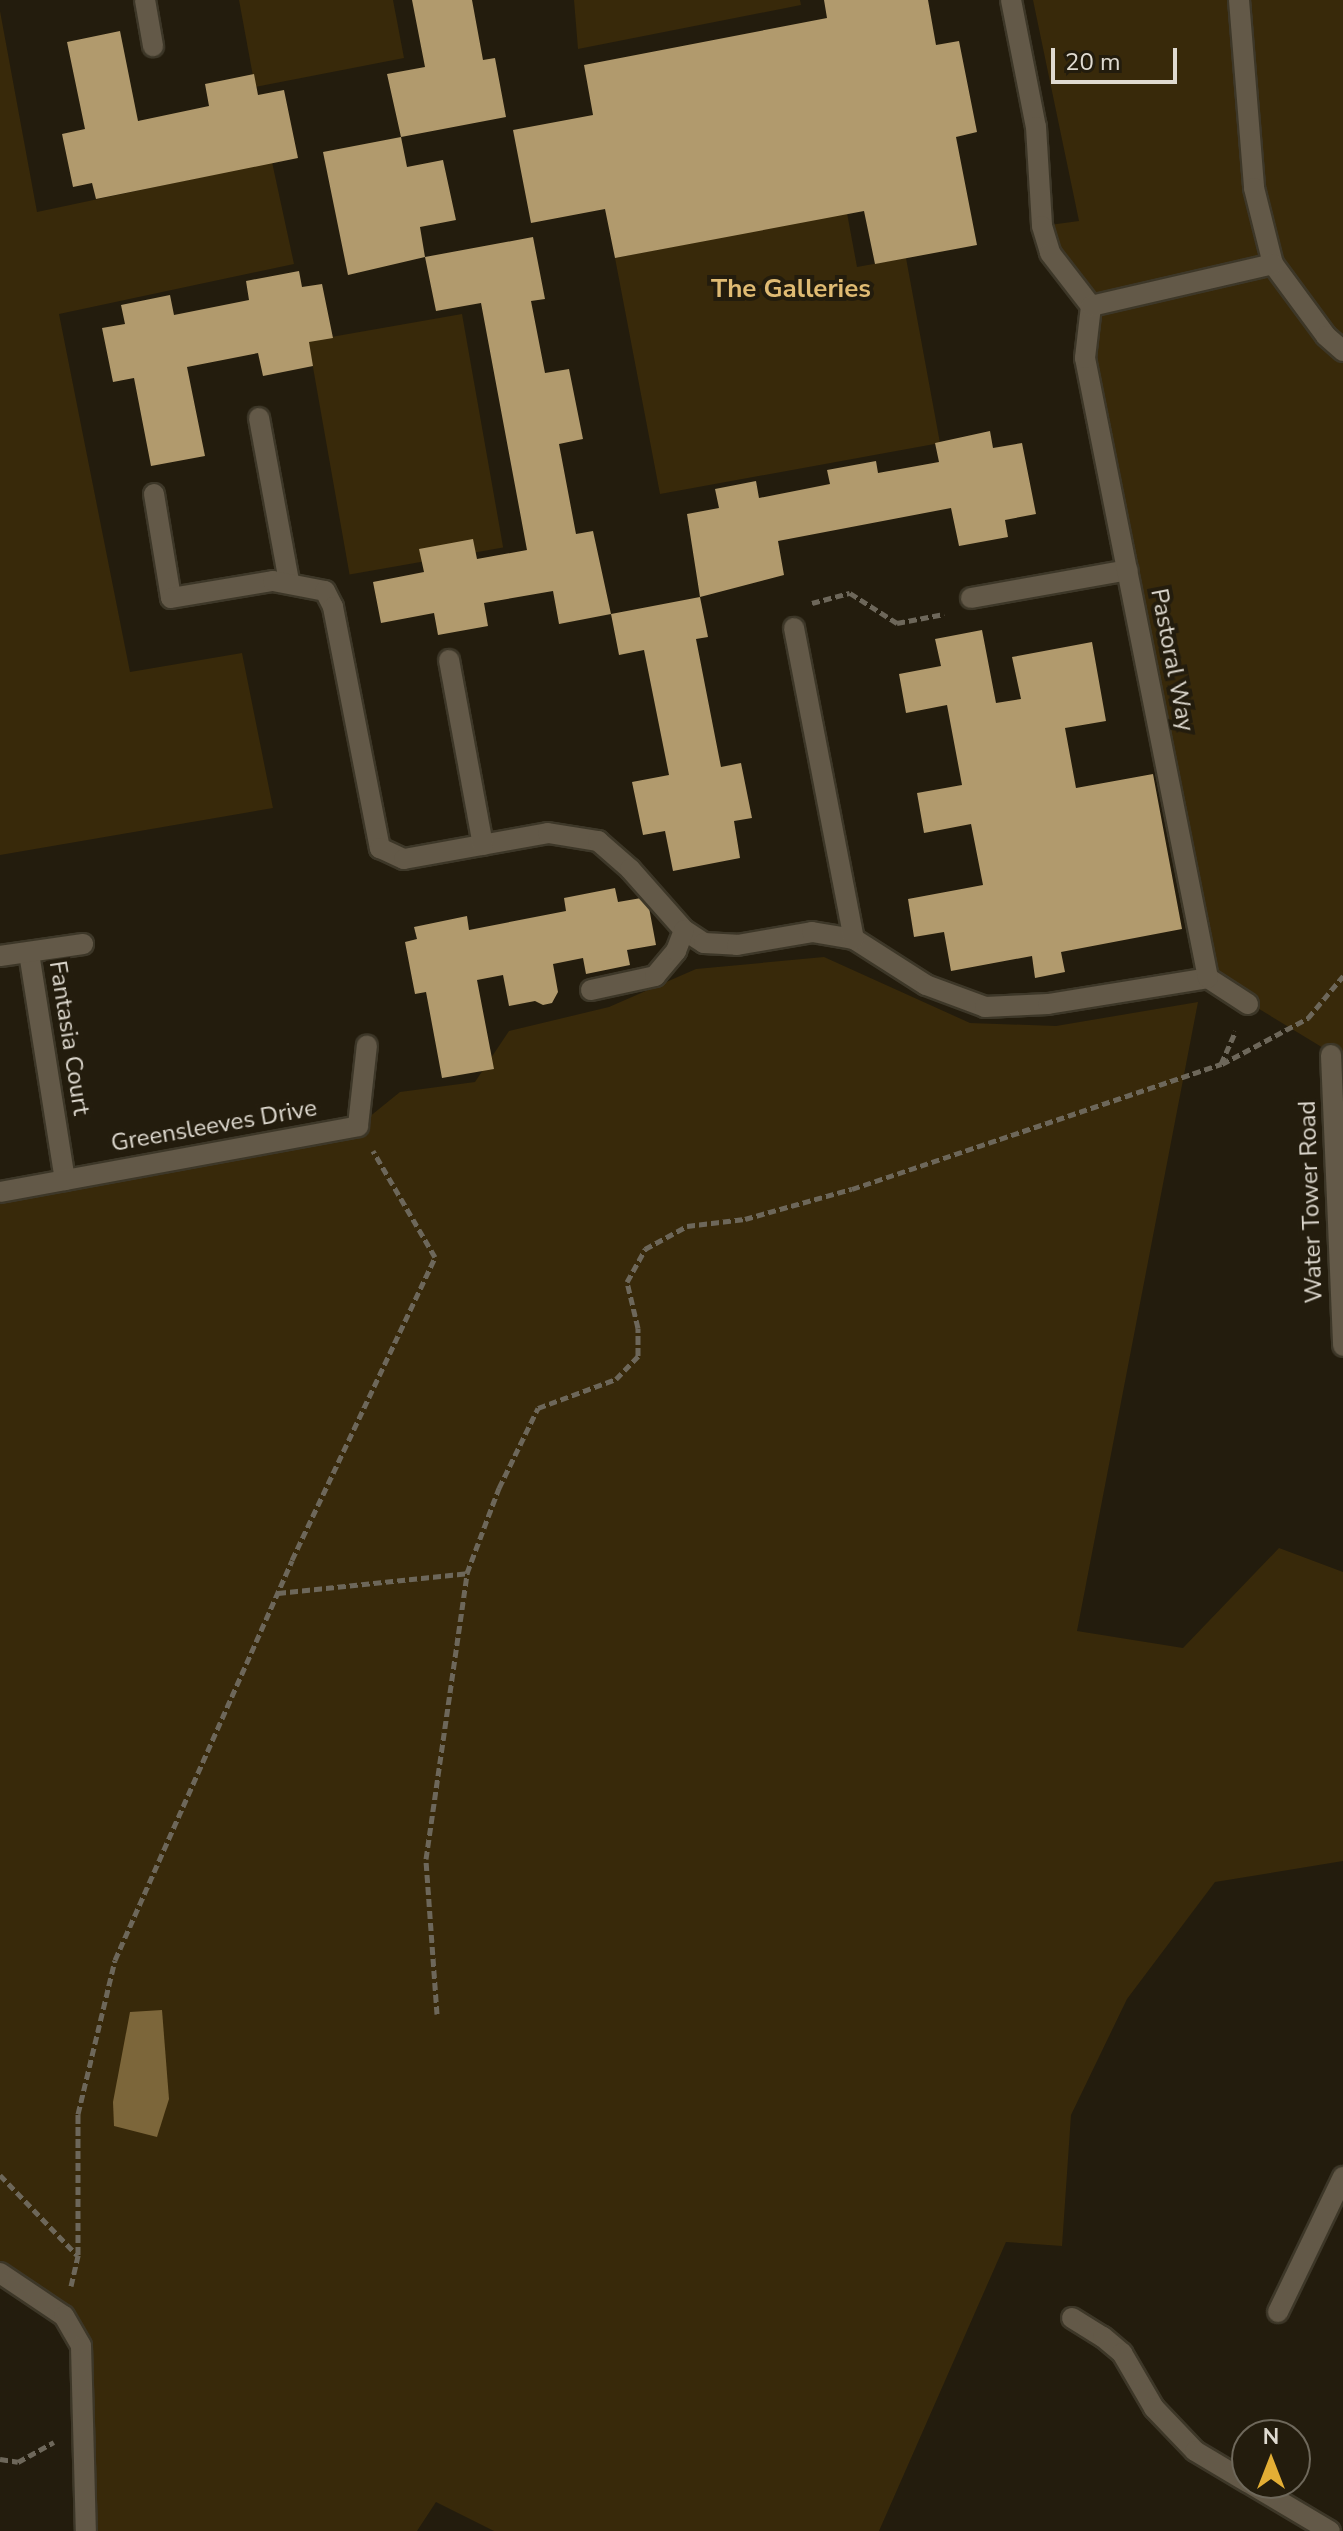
<!DOCTYPE html>
<style>
body{margin:0}
#map{position:relative;width:1343px;height:2531px;overflow:hidden;background:#231c0d;font-family:"Nunito Sans",sans-serif}
div>[style]{position:absolute}
[style*='--x']{left:calc(var(--x)*1px);top:calc(var(--y)*1px);width:calc(var(--w)*1px);rotate:calc(var(--a)*1deg)}
.green>*{inset:0;background:#38290a;transform-origin:0 0}
.water>*{inset:0;background:#7c663a}
.building>*{inset:0;background:#b19a6d}
.path>*{height:5px;margin-top:-2.5px;transform-origin:0;background:repeating-linear-gradient(90deg,#6d675a 0 8px,transparent 0 12px)}
.roads{filter:drop-shadow(2px 0 #3d3728) drop-shadow(-2px 0 #3d3728) drop-shadow(0 2px #3d3728) drop-shadow(0 -2px #3d3728)}
.minor>*{height:20px;margin:-10px;padding:0 10px;transform-origin:10px;border-radius:10px;background:#635948}
span{translate:-50% -50%;white-space:nowrap;text-align:center;line-height:1.15;-webkit-text-stroke:8px #231c0d;paint-order:stroke}
.street-label{font-size:24px;color:#dfdad0}
.neighbourhood-label{font-size:26px;color:#e0bb73;font-weight:700}
.north{position:absolute;left:1231px;top:2419px;width:80px;height:80px;box-sizing:border-box;background:#231c0d;border:2px solid #6e685b;border-radius:50%;rotate:0deg;font-size:22px;font-weight:700;line-height:32px;text-align:center;color:#dfdad0}
.north::after{content:'';display:block;margin:auto;width:28px;height:36px;background:#e3ae35;clip-path:polygon(50% 0,100% 100%,50% 72%,0 100%)}
.scale{position:absolute;left:1051px;top:48px;width:126px;height:36px;box-sizing:border-box;border:4px solid #dfdad0;border-top:0;padding-left:10px;font-size:24px;line-height:28px;white-space:nowrap;color:#dfdad0;-webkit-text-stroke:6px #231c0d;paint-order:stroke}
</style>
<div id="map">
<div class="green">
<div style="clip-path:polygon(239px 0,393px 0,404px 58px,255px 87px)"></div>
<div style="clip-path:polygon(574px 0,800px 0,801px 5px,578px 49px)"></div>
<div style="clip-path:polygon(1033px 0,1343px 0,1343px 1060px,1208px 978px,1085px 358px,1091px 306px,1042px 226px,1079px 221px)"></div>
<div style="clip-path:polygon(0 11px,37px 212px,272px 162px,294px 264px,59px 314px,130px 672px,242px 653px,273px 808px,0 855px)"></div>
<div style="clip-path:polygon(847px 213px,857px 267px,906px 258px,940px 443px,660px 494px,615px 258px)"></div>
<div style="left:462px;top:314px;width:237px;height:156px;rotate:80deg"></div>
<div style="clip-path:polygon(824px 957px,970px 1023px,1056px 1026px,1198px 1002px,1077px 1631px,1183px 1648px,1279px 1548px,1343px 1572px,1343px 1861px,1215px 1882px,1127px 1999px,1071px 2115px,1062px 2246px,1006px 2242px,879px 2531px,494px 2531px,436px 2502px,417px 2531px,86px 2531px,81px 2346px,64px 2316px,0 2273px,0 1192px,358px 1126px,400px 1092px,475px 1082px,509px 1031px,609px 1007px,696px 969px)"></div>
</div>
<div class="water">
<div style="clip-path:polygon(162px 2010px,169px 2099px,157px 2137px,114px 2126px,113px 2102px,130px 2012px)"></div>
</div>
<div class="building">
<div style="clip-path:polygon(412px 0,472px 0,483px 60px,495px 58px,506px 117px,401px 137px,407px 167px,443px 160px,456px 220px,420px 227px,425px 257px,348px 275px,323px 152px,401px 137px,387px 74px,425px 67px)"></div>
<div style="clip-path:polygon(824px 0,928px 0,936px 45px,959px 41px,977px 132px,956px 137px,977px 245px,875px 264px,864px 211px,615px 258px,605px 209px,531px 223px,513px 130px,593px 115px,584px 65px,827px 18px)"></div>
<div style="clip-path:polygon(120px 31px,138px 121px,209px 106px,205px 84px,254px 74px,258px 95px,284px 90px,298px 158px,96px 199px,92px 183px,73px 187px,62px 134px,85px 129px,67px 42px)"></div>
<div style="clip-path:polygon(533px 237px,545px 299px,531px 301px,545px 373px,569px 369px,583px 439px,559px 444px,576px 534px,593px 531px,611px 614px,559px 624px,553px 591px,484px 603px,488px 626px,438px 635px,434px 613px,381px 623px,373px 582px,424px 572px,419px 549px,473px 539px,477px 559px,527px 550px,481px 303px,436px 311px,425px 257px)"></div>
<div style="clip-path:polygon(299px 271px,302px 287px,322px 284px,333px 338px,309px 342px,313px 366px,263px 376px,258px 353px,187px 367px,205px 456px,151px 466px,134px 378px,113px 382px,102px 328px,125px 324px,121px 305px,170px 295px,174px 315px,249px 300px,246px 281px)"></div>
<div style="clip-path:polygon(990px 431px,993px 448px,1022px 443px,1036px 514px,1005px 520px,1008px 537px,959px 546px,951px 508px,778px 541px,784px 575px,700px 597px,687px 514px,719px 508px,715px 489px,756px 481px,759px 498px,830px 484px,827px 470px,876px 461px,878px 473px,939px 462px,935px 443px)"></div>
<div style="clip-path:polygon(700px 597px,708px 637px,696px 639px,721px 767px,741px 763px,752px 818px,734px 821px,740px 858px,673px 871px,665px 831px,643px 835px,632px 782px,669px 775px,644px 650px,619px 655px,611px 614px)"></div>
<div style="clip-path:polygon(982px 630px,996px 703px,1021px 699px,1012px 657px,1092px 642px,1106px 721px,1065px 728px,1076px 788px,1153px 774px,1182px 929px,1061px 952px,1065px 972px,1035px 978px,1032px 956px,951px 971px,944px 932px,914px 937px,908px 899px,983px 885px,971px 824px,924px 833px,917px 793px,962px 785px,947px 705px,906px 713px,899px 674px,941px 666px,935px 639px)"></div>
<div style="clip-path:polygon(615px 888px,618px 902px,647px 897px,656px 945px,627px 950px,630px 965px,586px 974px,583px 958px,553px 964px,558px 992px,552px 1003px,543px 1005px,535px 1001px,509px 1006px,503px 975px,477px 980px,494px 1069px,442px 1078px,426px 992px,415px 994px,405px 942px,417px 939px,414px 927px,467px 916px,469px 930px,566px 911px,564px 898px)"></div>
</div>
<div class="path">
<div style="--x:812;--y:603;--w:39;--a:-15"></div>
<div style="--x:850;--y:593;--w:56;--a:32.6"></div>
<div style="--x:897;--y:623;--w:48;--a:-10.8"></div>
<div style="--x:1222;--y:1064;--w:98;--a:-28.1"></div>
<div style="--x:1308;--y:1018;--w:55;--a:-50.2"></div>
<div style="--x:278;--y:1593;--w:190;--a:-6"></div>
<div style="--x:437;--y:2014;--w:155;--a:-94.1"></div>
<div style="--x:426;--y:1859;--w:289;--a:-81.8"></div>
<div style="--x:467;--y:1573;--w:91;--a:-69.4"></div>
<div style="--x:499;--y:1488;--w:89;--a:-64"></div>
<div style="--x:538;--y:1408;--w:83;--a:-20.4"></div>
<div style="--x:616;--y:1379;--w:32;--a:-46"></div>
<div style="--x:638;--y:1356;--w:28;--a:-90"></div>
<div style="--x:638;--y:1328;--w:47;--a:-103.4"></div>
<div style="--x:627;--y:1282;--w:38;--a:-61"></div>
<div style="--x:645;--y:1249;--w:48;--a:-28.7"></div>
<div style="--x:687;--y:1226;--w:58;--a:-6.9"></div>
<div style="--x:745;--y:1219;--w:111;--a:-15.7"></div>
<div style="--x:852;--y:1189;--w:390;--a:-18.7"></div>
<div style="--x:1221;--y:1064;--w:36;--a:-66"></div>
<div style="--x:0;--y:2175;--w:111;--a:46.1"></div>
<div style="--x:71;--y:2286;--w:32;--a:-77"></div>
<div style="--x:78;--y:2255;--w:141;--a:-90"></div>
<div style="--x:78;--y:2114;--w:158;--a:-76.5"></div>
<div style="--x:115;--y:1960;--w:437;--a:-66.1"></div>
<div style="--x:292;--y:1560;--w:335;--a:-64.7"></div>
<div style="--x:435;--y:1257;--w:123;--a:-120.3"></div>
<div style="--x:0;--y:2459;--w:18;--a:9"></div>
<div style="--x:18;--y:2462;--w:41;--a:-29.1"></div>
</div>
<div class="roads">
<div class="minor">
<div style="--x:145;--y:0;--w:47;--a:80.1"></div>
<div style="--x:1011;--y:0;--w:129;--a:78.9"></div>
<div style="--x:1036;--y:127;--w:99;--a:86.5"></div>
<div style="--x:1042;--y:226;--w:28;--a:73"></div>
<div style="--x:1050;--y:253;--w:67;--a:52.3"></div>
<div style="--x:1239;--y:0;--w:189;--a:85.4"></div>
<div style="--x:1254;--y:188;--w:78;--a:76"></div>
<div style="--x:1273;--y:264;--w:89;--a:53.6"></div>
<div style="--x:1326;--y:336;--w:23;--a:41"></div>
<div style="--x:259;--y:418;--w:167;--a:79.6"></div>
<div style="--x:154;--y:494;--w:105;--a:80.7"></div>
<div style="--x:171;--y:598;--w:103;--a:-9.5"></div>
<div style="--x:273;--y:581;--w:53;--a:10.9"></div>
<div style="--x:325;--y:591;--w:18;--a:63"></div>
<div style="--x:333;--y:607;--w:246;--a:79"></div>
<div style="--x:380;--y:848;--w:26;--a:25"></div>
<div style="--x:404;--y:859;--w:146;--a:-10.2"></div>
<div style="--x:548;--y:833;--w:51;--a:9.1"></div>
<div style="--x:598;--y:841;--w:43;--a:41.2"></div>
<div style="--x:630;--y:869;--w:81;--a:48.5"></div>
<div style="--x:684;--y:930;--w:24;--a:33"></div>
<div style="--x:704;--y:943;--w:33;--a:3"></div>
<div style="--x:737;--y:945;--w:76;--a:-9.8"></div>
<div style="--x:812;--y:932;--w:43;--a:9.5"></div>
<div style="--x:854;--y:939;--w:85;--a:32.6"></div>
<div style="--x:926;--y:985;--w:63;--a:20.4"></div>
<div style="--x:985;--y:1007;--w:63;--a:-2.7"></div>
<div style="--x:1048;--y:1004;--w:162;--a:-9.2"></div>
<div style="--x:971;--y:598;--w:159;--a:-10.1"></div>
<div style="--x:794;--y:628;--w:317;--a:79.1"></div>
<div style="--x:449;--y:660;--w:188;--a:79.6"></div>
<div style="--x:29;--y:953;--w:230;--a:81"></div>
<div style="--x:0;--y:956;--w:84;--a:-8.2"></div>
<div style="--x:591;--y:990;--w:66;--a:-12.3"></div>
<div style="--x:655;--y:976;--w:33;--a:-50"></div>
<div style="--x:676;--y:951;--w:22;--a:-69"></div>
<div style="--x:1248;--y:1004;--w:48;--a:-147"></div>
<div style="--x:1208;--y:978;--w:632;--a:-101.22"></div>
<div style="--x:1085;--y:358;--w:52;--a:-83.4"></div>
<div style="--x:1091;--y:306;--w:187;--a:-13"></div>
<div style="--x:1331;--y:1055;--w:291;--a:87.6"></div>
<div style="--x:0;--y:1192;--w:364;--a:-10.4"></div>
<div style="--x:358;--y:1126;--w:81;--a:-83.7"></div>
<div style="--x:0;--y:2273;--w:77;--a:33.9"></div>
<div style="--x:64;--y:2316;--w:34;--a:60"></div>
<div style="--x:81;--y:2346;--w:185;--a:88.5"></div>
<div style="--x:1278;--y:2312;--w:150;--a:-64.3"></div>
<div style="--x:1072;--y:2318;--w:36;--a:32"></div>
<div style="--x:1103;--y:2337;--w:25;--a:40"></div>
<div style="--x:1122;--y:2353;--w:64;--a:59.8"></div>
<div style="--x:1154;--y:2408;--w:59;--a:46.4"></div>
<div style="--x:1195;--y:2451;--w:61;--a:30.8"></div>
<div style="--x:1249;--y:2483;--w:94;--a:30.7"></div>
</div>
</div>
<div class="street-label">
<span style="left:1172px;top:660px;rotate:79deg">Pastoral Way</span>
<span style="left:69px;top:1038px;rotate:81deg">Fantasia Court</span>
<span style="left:214px;top:1126px;rotate:-10deg">Greensleeves Drive</span>
<span style="left:1311px;top:1202px;rotate:-92deg">Water Tower Road</span>
</div>
<div class="neighbourhood-label">
<span style="left:791px;top:289px">The Galleries</span>
</div>
<div class="north">N</div>
<div class="scale">20 m</div>
</div>
